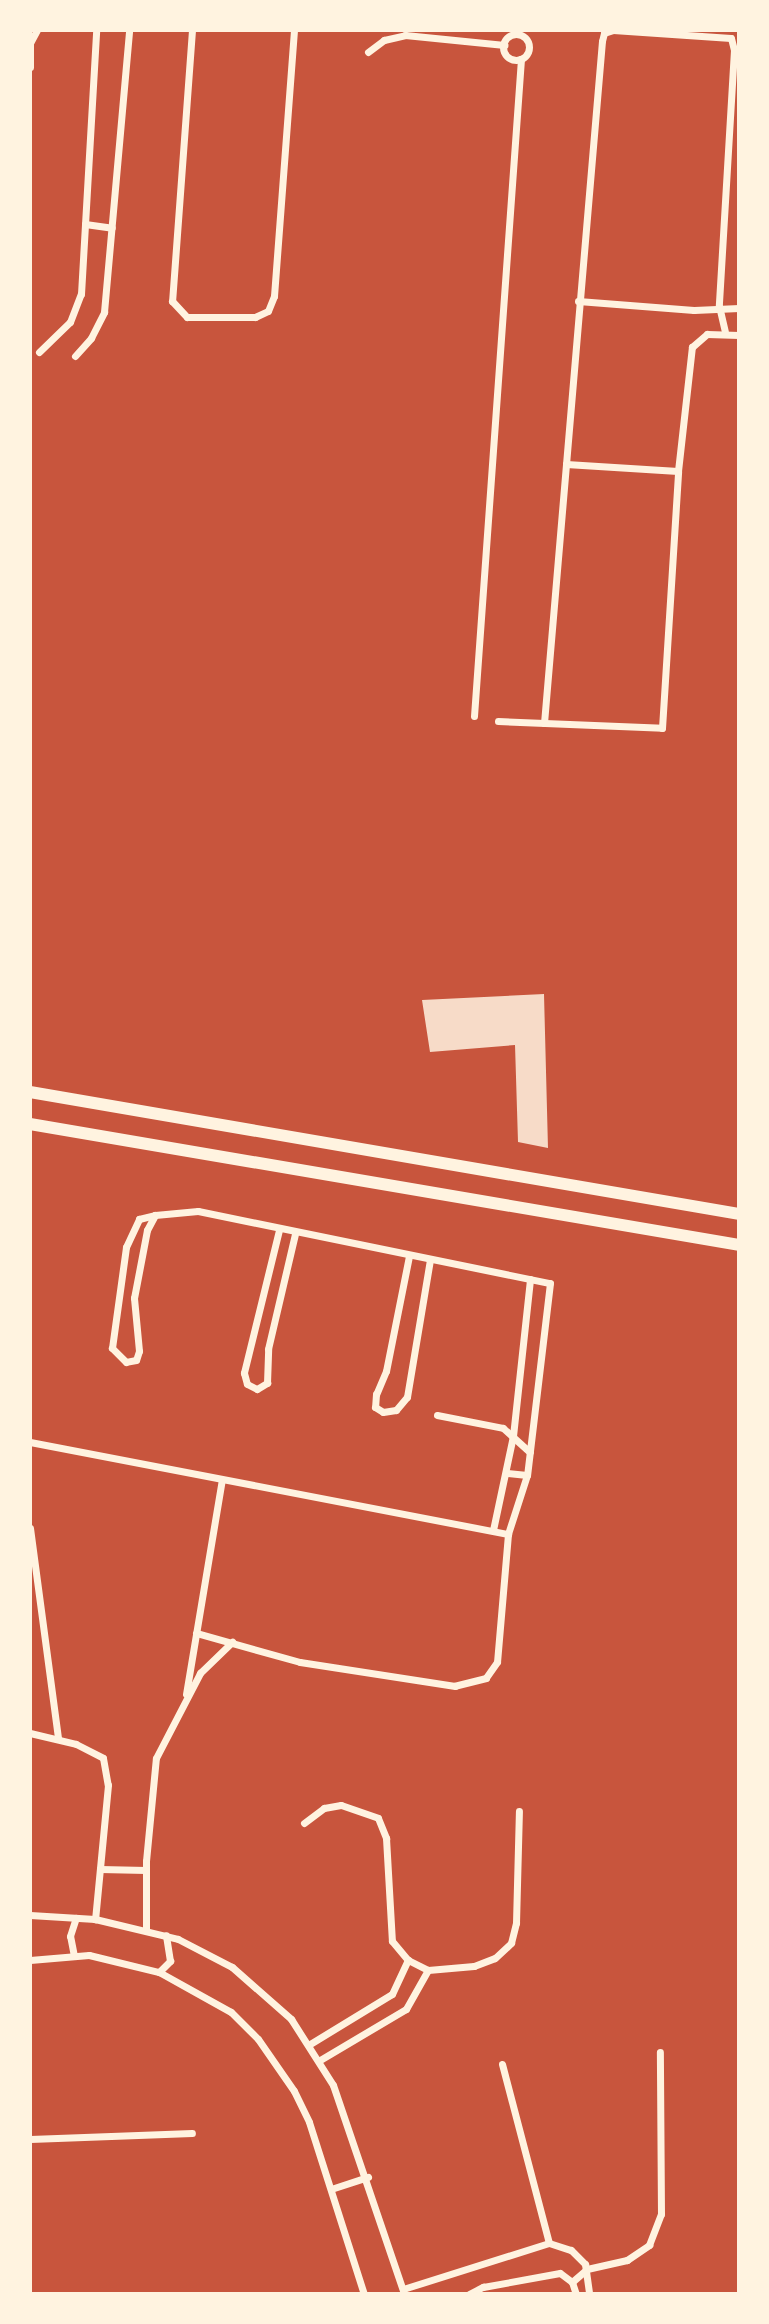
<!DOCTYPE html>
<style>
body{margin:0}
#map{position:relative;width:769px;height:2324px;overflow:hidden;background:#c8553d;font-family:Overpass,sans-serif}
div>[style]{position:absolute}
[style*='--x']{left:calc(var(--x)*1px);top:calc(var(--y)*1px);width:calc(var(--w)*1px);rotate:calc(var(--a)*1deg)}
.building>*{inset:0;background:#f7dbc8}
.minor>*{height:7px;margin:-3.5px;padding:0 3.5px;transform-origin:3.5px;border-radius:3.5px;background:#fff3e0}
.minor>.ring{margin:-3.5px;padding:0;box-sizing:content-box;background:none;border:7px solid #fff3e0;border-radius:50%}
.primary>*{height:12px;margin:-6px;padding:0 6px;transform-origin:6px;border-radius:6px;background:#fff3e0}
span{translate:-50% -50%;white-space:nowrap;text-align:center;line-height:1.15;-webkit-text-stroke:6px #fff3e0;paint-order:stroke}
.frame{position:absolute;inset:0;border:32px solid #fff3e0;pointer-events:none}
</style>
<div id="map">
<div class="building">
<div style="clip-path:polygon(544px 994px,548px 1148px,518px 1142px,515px 1045px,430px 1052px,422px 1000px)"></div>
</div>
<div class="minor">
<div style="--x:192;--y:30;--w:272;--a:94.2"></div>
<div style="--x:172;--y:301;--w:22;--a:47"></div>
<div style="--x:187;--y:317;--w:68;--a:0"></div>
<div style="--x:255;--y:317;--w:14;--a:-25"></div>
<div style="--x:268;--y:311;--w:16;--a:-68"></div>
<div style="--x:274;--y:296;--w:267;--a:-85.7"></div>
<div style="--x:613;--y:30;--w:118;--a:3.9"></div>
<div style="--x:731;--y:38;--w:12;--a:76"></div>
<div style="--x:734;--y:50;--w:256;--a:93.4"></div>
<div style="--x:719;--y:306;--w:26;--a:77"></div>
<div class="ring" style="left:503px;top:34px;width:19px;height:19px"></div>
<div style="--x:368;--y:52;--w:20;--a:-37"></div>
<div style="--x:384;--y:40;--w:22;--a:-13"></div>
<div style="--x:405;--y:35;--w:100;--a:5.8"></div>
<div style="--x:30;--y:67;--w:24;--a:-90"></div>
<div style="--x:30;--y:43;--w:15;--a:-62"></div>
<div style="--x:85;--y:224;--w:27;--a:8"></div>
<div style="--x:578;--y:301;--w:116;--a:4.4"></div>
<div style="--x:694;--y:310;--w:45;--a:-2.5"></div>
<div style="--x:39;--y:352;--w:43;--a:-44.1"></div>
<div style="--x:70;--y:322;--w:30;--a:-69"></div>
<div style="--x:81;--y:294;--w:264;--a:-86.7"></div>
<div style="--x:75;--y:356;--w:24;--a:-48"></div>
<div style="--x:91;--y:338;--w:29;--a:-63"></div>
<div style="--x:104;--y:312;--w:283;--a:-84.9"></div>
<div style="--x:566;--y:464;--w:112;--a:3.6"></div>
<div style="--x:474;--y:716;--w:659;--a:-85.91"></div>
<div style="--x:498;--y:721;--w:164;--a:2.4"></div>
<div style="--x:662;--y:728;--w:257;--a:-86.4"></div>
<div style="--x:678;--y:471;--w:125;--a:-83.6"></div>
<div style="--x:692;--y:347;--w:20;--a:-41"></div>
<div style="--x:707;--y:334;--w:32;--a:2"></div>
<div style="--x:544;--y:723;--w:684;--a:-85.14"></div>
<div style="--x:602;--y:41;--w:8;--a:-76"></div>
<div style="--x:604;--y:33;--w:9;--a:-18"></div>
<div style="--x:155;--y:1215;--w:17;--a:118"></div>
<div style="--x:147;--y:1230;--w:69;--a:100.8"></div>
<div style="--x:134;--y:1298;--w:53;--a:84.6"></div>
<div style="--x:139;--y:1351;--w:9;--a:108"></div>
<div style="--x:136;--y:1360;--w:10;--a:169"></div>
<div style="--x:126;--y:1362;--w:20;--a:-135"></div>
<div style="--x:112;--y:1348;--w:102;--a:-82.1"></div>
<div style="--x:126;--y:1247;--w:31;--a:-65"></div>
<div style="--x:139;--y:1219;--w:16;--a:-14"></div>
<div style="--x:155;--y:1215;--w:43;--a:-5.3"></div>
<div style="--x:198;--y:1211;--w:359;--a:11.6"></div>
<div style="--x:550;--y:1283;--w:193;--a:96.8"></div>
<div style="--x:527;--y:1475;--w:62;--a:107.9"></div>
<div style="--x:508;--y:1534;--w:128;--a:94.9"></div>
<div style="--x:497;--y:1662;--w:19;--a:125"></div>
<div style="--x:486;--y:1678;--w:32;--a:166"></div>
<div style="--x:455;--y:1686;--w:157;--a:-171.2"></div>
<div style="--x:300;--y:1662;--w:108;--a:-164.4"></div>
<div style="--x:279;--y:1230;--w:147;--a:103.8"></div>
<div style="--x:244;--y:1373;--w:11;--a:75"></div>
<div style="--x:247;--y:1384;--w:11;--a:27"></div>
<div style="--x:257;--y:1389;--w:12;--a:-31"></div>
<div style="--x:267;--y:1383;--w:34;--a:-88"></div>
<div style="--x:268;--y:1349;--w:118;--a:-76.8"></div>
<div style="--x:409;--y:1256;--w:117;--a:101.3"></div>
<div style="--x:386;--y:1371;--w:25;--a:113"></div>
<div style="--x:376;--y:1394;--w:13;--a:94"></div>
<div style="--x:375;--y:1407;--w:9;--a:32"></div>
<div style="--x:383;--y:1412;--w:13;--a:-9"></div>
<div style="--x:396;--y:1410;--w:17;--a:-50"></div>
<div style="--x:407;--y:1397;--w:139;--a:-80.5"></div>
<div style="--x:437;--y:1415;--w:67;--a:11.1"></div>
<div style="--x:503;--y:1428;--w:36;--a:42"></div>
<div style="--x:30;--y:1442;--w:487;--a:10.9"></div>
<div style="--x:507;--y:1473;--w:20;--a:6"></div>
<div style="--x:30;--y:1528;--w:212;--a:82.4"></div>
<div style="--x:493;--y:1530;--w:96;--a:-78"></div>
<div style="--x:513;--y:1436;--w:158;--a:-83.8"></div>
<div style="--x:186;--y:1694;--w:217;--a:-80.5"></div>
<div style="--x:30;--y:1733;--w:47;--a:13.4"></div>
<div style="--x:76;--y:1744;--w:30;--a:27"></div>
<div style="--x:103;--y:1758;--w:27;--a:80"></div>
<div style="--x:108;--y:1785;--w:135;--a:95.5"></div>
<div style="--x:304;--y:1823;--w:25;--a:-37"></div>
<div style="--x:324;--y:1808;--w:17;--a:-10"></div>
<div style="--x:341;--y:1805;--w:39;--a:19"></div>
<div style="--x:378;--y:1818;--w:22;--a:68"></div>
<div style="--x:386;--y:1838;--w:103;--a:86.7"></div>
<div style="--x:392;--y:1941;--w:25;--a:50"></div>
<div style="--x:408;--y:1960;--w:22;--a:27"></div>
<div style="--x:428;--y:1970;--w:46;--a:-5"></div>
<div style="--x:474;--y:1966;--w:22;--a:-21"></div>
<div style="--x:495;--y:1958;--w:22;--a:-43"></div>
<div style="--x:511;--y:1943;--w:21;--a:-76"></div>
<div style="--x:516;--y:1923;--w:112;--a:-88.5"></div>
<div style="--x:100;--y:1869;--w:46;--a:1.2"></div>
<div style="--x:30;--y:1915;--w:65;--a:3.5"></div>
<div style="--x:95;--y:1919;--w:85;--a:13.5"></div>
<div style="--x:178;--y:1939;--w:61;--a:27.4"></div>
<div style="--x:232;--y:1967;--w:79;--a:41.4"></div>
<div style="--x:291;--y:2019;--w:78;--a:57.5"></div>
<div style="--x:333;--y:2085;--w:221;--a:71.2"></div>
<div style="--x:146;--y:1928;--w:67;--a:-90"></div>
<div style="--x:146;--y:1861;--w:103;--a:-84.5"></div>
<div style="--x:156;--y:1758;--w:96;--a:-62.6"></div>
<div style="--x:200;--y:1673;--w:45;--a:-44.1"></div>
<div style="--x:74;--y:1956;--w:20;--a:-101"></div>
<div style="--x:70;--y:1936;--w:19;--a:-72"></div>
<div style="--x:30;--y:1960;--w:59;--a:-4.8"></div>
<div style="--x:89;--y:1955;--w:72;--a:13.7"></div>
<div style="--x:159;--y:1972;--w:82;--a:29.1"></div>
<div style="--x:231;--y:2012;--w:38;--a:45"></div>
<div style="--x:258;--y:2039;--w:63;--a:55.3"></div>
<div style="--x:294;--y:2091;--w:34;--a:64"></div>
<div style="--x:309;--y:2122;--w:181;--a:72.3"></div>
<div style="--x:159;--y:1972;--w:16;--a:-45"></div>
<div style="--x:170;--y:1961;--w:26;--a:-99"></div>
<div style="--x:310;--y:2044;--w:96;--a:-31.4"></div>
<div style="--x:392;--y:1994;--w:38;--a:-65"></div>
<div style="--x:320;--y:2060;--w:100;--a:-30.7"></div>
<div style="--x:406;--y:2009;--w:45;--a:-60.6"></div>
<div style="--x:502;--y:2064;--w:185;--a:75.3"></div>
<div style="--x:30;--y:2139;--w:162;--a:-2.1"></div>
<div style="--x:331;--y:2189;--w:39;--a:-18"></div>
<div style="--x:572;--y:2282;--w:20;--a:-41"></div>
<div style="--x:587;--y:2269;--w:41;--a:-12.7"></div>
<div style="--x:627;--y:2260;--w:27;--a:-34"></div>
<div style="--x:649;--y:2245;--w:33;--a:-69"></div>
<div style="--x:661;--y:2214;--w:162;--a:-90.4"></div>
<div style="--x:403;--y:2289;--w:153;--a:-17.5"></div>
<div style="--x:549;--y:2243;--w:23;--a:18"></div>
<div style="--x:571;--y:2250;--w:20;--a:45"></div>
<div style="--x:585;--y:2264;--w:30;--a:82"></div>
<div style="--x:469;--y:2294;--w:16;--a:-27"></div>
<div style="--x:483;--y:2287;--w:78;--a:-10.3"></div>
<div style="--x:560;--y:2273;--w:15;--a:37"></div>
<div style="--x:572;--y:2282;--w:13;--a:72"></div>
</div>
<div class="primary">
<div style="--x:30;--y:1092;--w:719;--a:9.76"></div>
<div style="--x:30;--y:1124;--w:719;--a:9.68"></div>
</div>
<div class="frame"></div>
</div>
